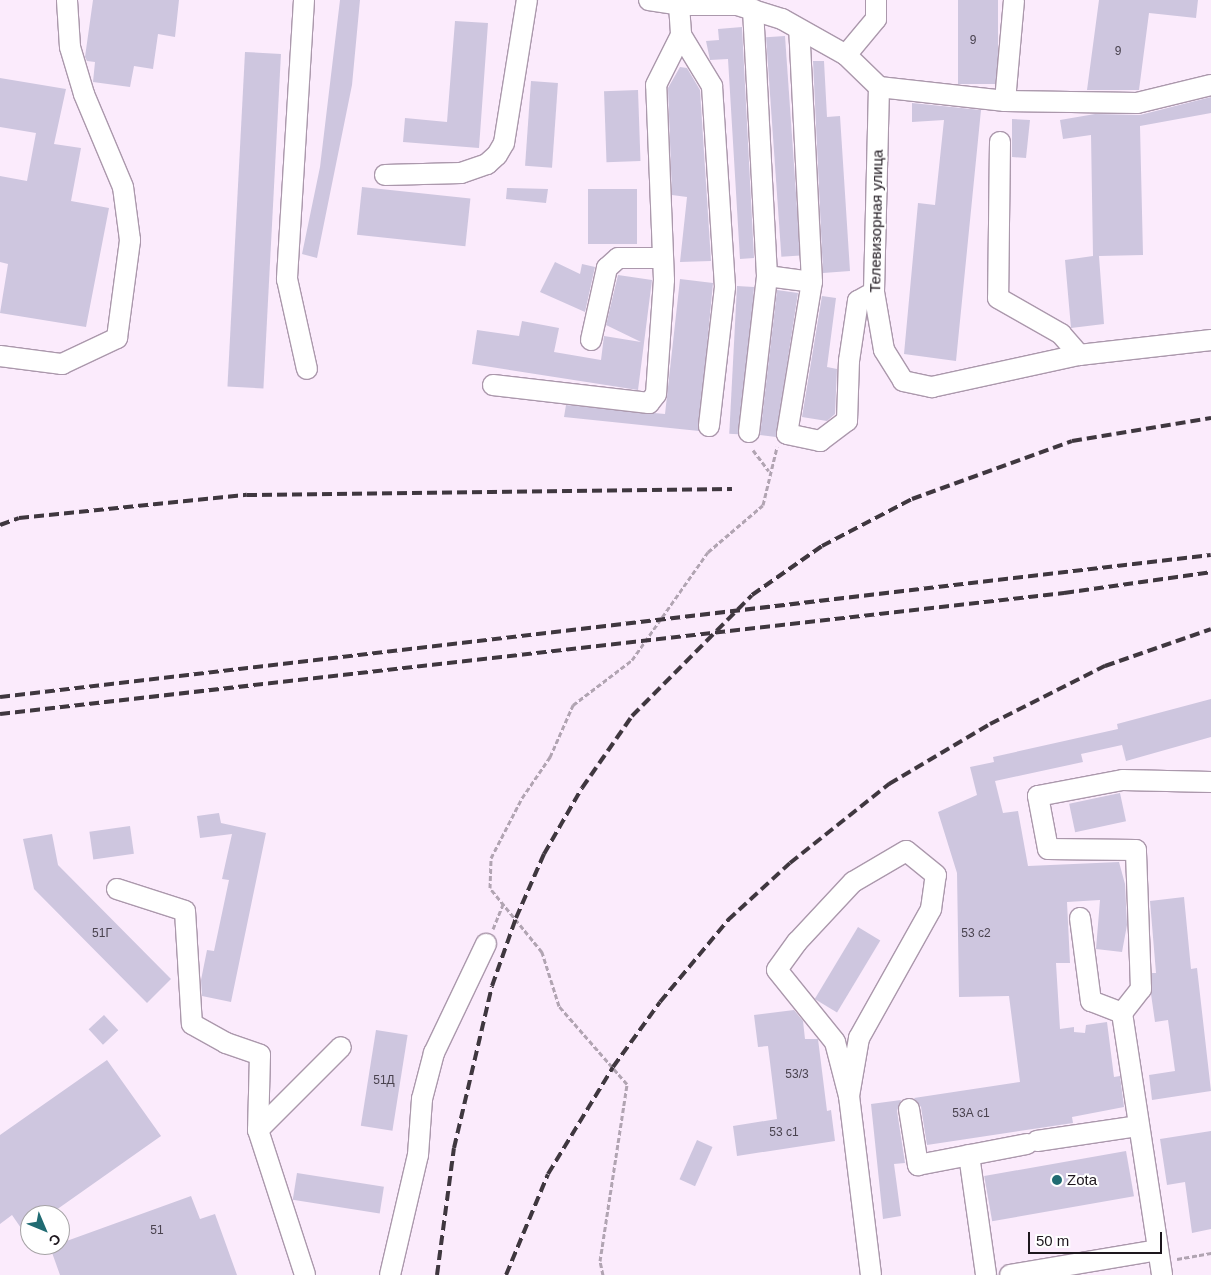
<!DOCTYPE html>
<meta charset="utf-8">
<style>
body{margin:0}
#map{position:relative;width:1211px;height:1275px;overflow:hidden;background:#fbebfc;font-family:Helvetica,sans-serif}
div>[style]{position:absolute}
[style*='--x']{left:calc(var(--x)*1px);top:calc(var(--y)*1px);width:calc(var(--w)*1px);rotate:calc(var(--a)*1deg)}
.building>*{inset:0;background:#cec6df;transform-origin:0 0}
.path>*{height:3px;margin-top:-1.5px;transform-origin:0;background:repeating-linear-gradient(90deg,#b1a4b2 0 5px,transparent 0 7.5px)}
.roads{filter:drop-shadow(1px 0 #ab98ac) drop-shadow(-1px 0 #ab98ac) drop-shadow(0 1px #ab98ac) drop-shadow(0 -1px #ab98ac)}
.minor>*{height:20px;margin:-10px;padding:0 10px;transform-origin:10px;border-radius:10px;background:#fff}
.rail>*{height:4px;margin-top:-2px;transform-origin:0;background:repeating-linear-gradient(90deg,#3f373f 0 10px,transparent 0 15px)}
.dots>*{width:14px;height:14px;translate:-50% -50%;box-sizing:border-box;border:2px solid #fff;border-radius:50%}
span{translate:-50% -50%;white-space:nowrap;text-align:center;line-height:1.15;-webkit-text-stroke:4px #fff;paint-order:stroke}
.number-label{font-size:12px;color:#49424e}
.number-label span{-webkit-text-stroke-width:0}
.street-label{font-size:15px;color:#1d161d}
.poi-label{font-size:15px;color:#1d161d}
.left{translate:0 -50%;text-align:left}
.north{position:absolute;left:20px;top:1205px;width:50px;height:50px;box-sizing:border-box;background:#fff;border:1px solid #a5a2a5;border-radius:50%;rotate:135deg;font-size:14px;font-weight:700;line-height:20px;text-align:center;color:#1d161d}
.north::after{content:'';display:block;margin:auto;width:18px;height:22px;background:#206b72;clip-path:polygon(50% 0,100% 100%,50% 72%,0 100%)}
.scale{position:absolute;left:1028px;top:1232px;width:134px;height:22px;box-sizing:border-box;border:2px solid #1d161d;border-top:0;padding-left:6px;font-size:15px;line-height:18px;white-space:nowrap;color:#1d161d;-webkit-text-stroke:4px #fff;paint-order:stroke}
</style>
<div id="map">
<div class="building">
<div style="clip-path:polygon(93px 0,179px 0,175px 37px,158px 34px,153px 69px,134px 66px,130px 87px,93px 82px,95px 62px,87px 61px,85px 57px)"></div>
<div style="clip-path:polygon(340px 0,360px 0,352px 85px,317px 258px,302px 254px,320px 167px)"></div>
<div style="left:958px;top:0;width:40px;height:84px"></div>
<div style="clip-path:polygon(1099px 0,1198px 0,1196px 18px,1149px 13px,1139px 90px,1087px 90px)"></div>
<div style="clip-path:polygon(455px 21px,488px 23px,479px 148px,403px 142px,405px 118px,447px 122px)"></div>
<div style="clip-path:polygon(742px 27px,754px 258px,740px 259px,728px 59px,710px 60px,706px 41px,719px 40px,718px 29px)"></div>
<div style="left:785px;top:36px;width:220px;height:19px;rotate:86deg"></div>
<div style="left:245px;top:52px;width:36px;height:335px;rotate:3deg"></div>
<div style="clip-path:polygon(813px 61px,824px 61px,827px 117px,840px 116px,850px 271px,823px 273px)"></div>
<div style="clip-path:polygon(680px 67px,687px 68px,700px 90px,711px 261px,680px 262px,687px 197px,672px 195px,668px 88px)"></div>
<div style="clip-path:polygon(0 78px,66px 89px,54px 144px,81px 148px,71px 201px,109px 208px,86px 327px,0 313px,8px 264px,0 262px,0 176px,27px 181px,36px 133px,0 127px)"></div>
<div style="left:531px;top:81px;width:27px;height:85px;rotate:4deg"></div>
<div style="left:638px;top:90px;width:71px;height:34px;rotate:88deg"></div>
<div style="clip-path:polygon(1211px 97px,1211px 113px,1140px 126px,1143px 255px,1099px 256px,1104px 324px,1071px 328px,1065px 260px,1093px 256px,1091px 135px,1063px 139px,1060px 120px,1095px 114px,1140px 115px)"></div>
<div style="clip-path:polygon(912px 103px,981px 110px,956px 361px,904px 354px,918px 203px,935px 205px,944px 120px,912px 122px)"></div>
<div style="clip-path:polygon(1012px 119px,1030px 120px,1026px 158px,1012px 157px)"></div>
<div style="left:362px;top:187px;width:109px;height:48px;rotate:6deg"></div>
<div style="clip-path:polygon(507px 188px,548px 189px,546px 203px,506px 199px)"></div>
<div style="left:588px;top:189px;width:49px;height:55px"></div>
<div style="clip-path:polygon(555px 262px,580px 274px,582px 264px,595px 267px,585px 312px,540px 292px)"></div>
<div style="clip-path:polygon(618px 275px,652px 280px,638px 390px,472px 364px,477px 330px,519px 336px,522px 321px,559px 328px,554px 352px,601px 360px,604px 336px,641px 342px,606px 325px)"></div>
<div style="clip-path:polygon(680px 279px,713px 283px,699px 431px,564px 417px,566px 405px,665px 414px)"></div>
<div style="left:737px;top:286px;width:17px;height:148px;rotate:3deg"></div>
<div style="clip-path:polygon(777px 290px,798px 293px,776px 437px,760px 435px)"></div>
<div style="clip-path:polygon(822px 296px,836px 298px,827px 367px,837px 369px,835px 414px,827px 421px,802px 417px)"></div>
<div style="clip-path:polygon(1211px 699px,1211px 737px,1126px 761px,1122px 745px,1081px 754px,1083px 762px,995px 781px,1003px 813px,1018px 811px,1028px 866px,1119px 862px,1125px 884px,1127px 925px,1122px 952px,1096px 949px,1100px 900px,1067px 902px,1070px 963px,1056px 963px,1060px 1029px,1074px 1027px,1074px 1032px,1085px 1033px,1086px 1025px,1107px 1022px,1114px 1077px,1120px 1076px,1124px 1107px,1072px 1117px,1073px 1123px,927px 1145px,921px 1107px,914px 1098px,1020px 1082px,1009px 996px,959px 997px,957px 873px,938px 812px,977px 795px,970px 767px,994px 762px,993px 757px,1118px 729px,1117px 724px)"></div>
<div style="left:1120px;top:793px;width:29px;height:52px;rotate:78deg"></div>
<div style="clip-path:polygon(219px 813px,221px 823px,266px 833px,231px 1002px,202px 996px,201px 980px,207px 950px,214px 951px,229px 880px,222px 879px,232px 834px,200px 838px,197px 816px)"></div>
<div style="left:130px;top:826px;width:28px;height:41px;rotate:82deg"></div>
<div style="clip-path:polygon(52px 834px,58px 865px,171px 979px,147px 1003px,34px 889px,23px 839px)"></div>
<div style="clip-path:polygon(1184px 897px,1191px 969px,1197px 968px,1211px 1091px,1152px 1100px,1149px 1075px,1175px 1071px,1168px 1020px,1155px 1022px,1151px 994px,1152px 973px,1156px 973px,1150px 901px)"></div>
<div style="left:858px;top:927px;width:26px;height:84px;rotate:31deg"></div>
<div style="clip-path:polygon(794px 1010px,803px 1021px,805px 1039px,818px 1039px,827px 1111px,831px 1110px,835px 1141px,737px 1156px,733px 1126px,777px 1119px,768px 1046px,758px 1047px,754px 1015px)"></div>
<div style="left:104px;top:1015px;width:21px;height:21px;rotate:47deg"></div>
<div style="left:376px;top:1030px;width:32px;height:97px;rotate:9deg"></div>
<div style="clip-path:polygon(107px 1060px,161px 1136px,49px 1215px,30px 1215px,30px 1241px,12px 1215px,0 1224px,0 1135px)"></div>
<div style="clip-path:polygon(901px 1100px,897px 1111px,905px 1163px,894px 1164px,901px 1216px,883px 1219px,871px 1104px)"></div>
<div style="clip-path:polygon(1211px 1131px,1211px 1229px,1192px 1233px,1185px 1182px,1167px 1185px,1160px 1139px)"></div>
<div style="left:697px;top:1140px;width:17px;height:43px;rotate:24deg"></div>
<div style="left:1126px;top:1151px;width:46px;height:144px;rotate:80deg"></div>
<div style="left:297px;top:1173px;width:88px;height:27px;rotate:9deg"></div>
<div style="clip-path:polygon(191px 1196px,200px 1219px,215px 1214px,237px 1275px,60px 1275px,50px 1247px)"></div>
</div>
<div class="path">
<div style="--x:753;--y:450;--w:26;--a:53"></div>
<div style="--x:493;--y:929;--w:27;--a:-68"></div>
<div style="--x:1177;--y:1259;--w:35;--a:-10"></div>
<div style="--x:603;--y:1275;--w:14;--a:-102"></div>
<div style="--x:600;--y:1261;--w:179;--a:-81.3"></div>
<div style="--x:627;--y:1084;--w:103;--a:-131.1"></div>
<div style="--x:559;--y:1006;--w:57;--a:-107.5"></div>
<div style="--x:542;--y:952;--w:82;--a:-129.1"></div>
<div style="--x:490;--y:888;--w:30;--a:-88"></div>
<div style="--x:491;--y:858;--w:68;--a:-62.7"></div>
<div style="--x:522;--y:798;--w:50;--a:-55.7"></div>
<div style="--x:550;--y:757;--w:57;--a:-66.1"></div>
<div style="--x:573;--y:705;--w:74;--a:-37.3"></div>
<div style="--x:632;--y:660;--w:132;--a:-54.9"></div>
<div style="--x:708;--y:552;--w:72;--a:-40.5"></div>
<div style="--x:763;--y:505;--w:60;--a:-76.4"></div>
</div>
<div class="roads">
<div class="minor">
<div style="--x:304;--y:0;--w:280;--a:93.5"></div>
<div style="--x:287;--y:279;--w:92;--a:77.5"></div>
<div style="--x:649;--y:0;--w:30;--a:9"></div>
<div style="--x:679;--y:5;--w:58;--a:0"></div>
<div style="--x:737;--y:5;--w:47;--a:17.3"></div>
<div style="--x:782;--y:19;--w:73;--a:29.4"></div>
<div style="--x:846;--y:55;--w:46;--a:44.1"></div>
<div style="--x:879;--y:87;--w:205;--a:91.4"></div>
<div style="--x:874;--y:292;--w:59;--a:80.2"></div>
<div style="--x:884;--y:350;--w:36;--a:58"></div>
<div style="--x:903;--y:381;--w:30;--a:12"></div>
<div style="--x:932;--y:387;--w:150;--a:-12.3"></div>
<div style="--x:1079;--y:355;--w:133;--a:-6.5"></div>
<div style="--x:679;--y:5;--w:30;--a:86"></div>
<div style="--x:681;--y:35;--w:60;--a:58.7"></div>
<div style="--x:712;--y:86;--w:201;--a:86.3"></div>
<div style="--x:725;--y:287;--w:140;--a:96.6"></div>
<div style="--x:846;--y:55;--w:47;--a:-50.2"></div>
<div style="--x:876;--y:19;--w:19;--a:-90"></div>
<div style="--x:879;--y:87;--w:127;--a:6.3"></div>
<div style="--x:1005;--y:101;--w:132;--a:0.9"></div>
<div style="--x:1137;--y:103;--w:76;--a:-13.7"></div>
<div style="--x:1005;--y:101;--w:101;--a:-84.9"></div>
<div style="--x:1000;--y:142;--w:156;--a:90.7"></div>
<div style="--x:998;--y:298;--w:73;--a:29.7"></div>
<div style="--x:1061;--y:334;--w:28;--a:49"></div>
<div style="--x:385;--y:175;--w:76;--a:-1.5"></div>
<div style="--x:461;--y:173;--w:28;--a:-19"></div>
<div style="--x:487;--y:164;--w:13;--a:-42"></div>
<div style="--x:497;--y:155;--w:14;--a:-60"></div>
<div style="--x:504;--y:143;--w:145;--a:-80.9"></div>
<div style="--x:767;--y:276;--w:45;--a:7.6"></div>
<div style="--x:591;--y:340;--w:74;--a:-77.5"></div>
<div style="--x:607;--y:268;--w:15;--a:-42"></div>
<div style="--x:618;--y:258;--w:43;--a:0"></div>
<div style="--x:0;--y:356;--w:63;--a:7.4"></div>
<div style="--x:62;--y:364;--w:61;--a:-25.3"></div>
<div style="--x:117;--y:338;--w:99;--a:-82.4"></div>
<div style="--x:130;--y:240;--w:53;--a:-97.5"></div>
<div style="--x:123;--y:187;--w:101;--a:-112.8"></div>
<div style="--x:84;--y:94;--w:49;--a:-106.6"></div>
<div style="--x:70;--y:47;--w:47;--a:-93.7"></div>
<div style="--x:493;--y:385;--w:157;--a:6.6"></div>
<div style="--x:649;--y:403;--w:11;--a:-52"></div>
<div style="--x:656;--y:394;--w:114;--a:-86"></div>
<div style="--x:664;--y:280;--w:195;--a:-92.3"></div>
<div style="--x:656;--y:85;--w:56;--a:-63.4"></div>
<div style="--x:749;--y:432;--w:157;--a:-83.4"></div>
<div style="--x:767;--y:276;--w:267;--a:-93"></div>
<div style="--x:787;--y:434;--w:154;--a:-80.7"></div>
<div style="--x:812;--y:282;--w:253;--a:-92.9"></div>
<div style="--x:787;--y:434;--w:34;--a:12"></div>
<div style="--x:820;--y:441;--w:34;--a:-37"></div>
<div style="--x:847;--y:421;--w:60;--a:-88.1"></div>
<div style="--x:849;--y:361;--w:61;--a:-81.5"></div>
<div style="--x:858;--y:301;--w:18;--a:-29"></div>
<div style="--x:117;--y:889;--w:71;--a:17.9"></div>
<div style="--x:185;--y:911;--w:113;--a:86.5"></div>
<div style="--x:192;--y:1024;--w:39;--a:29"></div>
<div style="--x:226;--y:1043;--w:36;--a:19"></div>
<div style="--x:260;--y:1055;--w:75;--a:91.5"></div>
<div style="--x:258;--y:1130;--w:152;--a:72"></div>
<div style="--x:1080;--y:918;--w:84;--a:82.5"></div>
<div style="--x:1091;--y:1001;--w:33;--a:21"></div>
<div style="--x:1122;--y:1013;--w:265;--a:81.3"></div>
<div style="--x:1122;--y:1013;--w:31;--a:-52"></div>
<div style="--x:1141;--y:989;--w:139;--a:-92.1"></div>
<div style="--x:1136;--y:850;--w:88;--a:-179.3"></div>
<div style="--x:1048;--y:849;--w:54;--a:-100.7"></div>
<div style="--x:1038;--y:796;--w:86;--a:-10.7"></div>
<div style="--x:1123;--y:780;--w:88;--a:1.3"></div>
<div style="--x:849;--y:1096;--w:59;--a:-80.2"></div>
<div style="--x:859;--y:1038;--w:148;--a:-60.8"></div>
<div style="--x:931;--y:909;--w:34;--a:-82"></div>
<div style="--x:936;--y:875;--w:38;--a:-141"></div>
<div style="--x:906;--y:851;--w:61;--a:149.7"></div>
<div style="--x:853;--y:882;--w:82;--a:133"></div>
<div style="--x:797;--y:942;--w:34;--a:126"></div>
<div style="--x:777;--y:970;--w:92;--a:51.1"></div>
<div style="--x:835;--y:1042;--w:56;--a:75.5"></div>
<div style="--x:849;--y:1096;--w:180;--a:83"></div>
<div style="--x:909;--y:1109;--w:57;--a:80.9"></div>
<div style="--x:918;--y:1165;--w:111;--a:-10.9"></div>
<div style="--x:258;--y:1130;--w:117;--a:-45"></div>
<div style="--x:1037;--y:1141;--w:103;--a:-8.4"></div>
<div style="--x:969;--y:1155;--w:121;--a:81.9"></div>
<div style="--x:390;--y:1275;--w:123;--a:-76.9"></div>
<div style="--x:418;--y:1155;--w:56;--a:-85.9"></div>
<div style="--x:422;--y:1099;--w:48;--a:-75.4"></div>
<div style="--x:434;--y:1053;--w:121;--a:-64.5"></div>
<div style="--x:1010;--y:1275;--w:150;--a:-9.6"></div>
</div>
</div>
<div class="rail">
<div style="--x:0;--y:525;--w:20;--a:-20"></div>
<div style="--x:19;--y:518;--w:229;--a:-5.8"></div>
<div style="--x:247;--y:495;--w:485;--a:-0.7"></div>
<div style="--x:0;--y:697;--w:1219;--a:-6.69"></div>
<div style="--x:0;--y:714;--w:1071;--a:-6.49"></div>
<div style="--x:1064;--y:593;--w:148;--a:-8.1"></div>
<div style="--x:437;--y:1275;--w:128;--a:-82.4"></div>
<div style="--x:454;--y:1148;--w:166;--a:-76.8"></div>
<div style="--x:492;--y:986;--w:72;--a:-70.6"></div>
<div style="--x:516;--y:918;--w:70;--a:-66.4"></div>
<div style="--x:544;--y:854;--w:76;--a:-60.1"></div>
<div style="--x:582;--y:788;--w:88;--a:-55.2"></div>
<div style="--x:632;--y:716;--w:170;--a:-45.2"></div>
<div style="--x:752;--y:595;--w:85;--a:-35"></div>
<div style="--x:822;--y:546;--w:102;--a:-27.6"></div>
<div style="--x:912;--y:499;--w:170;--a:-19.9"></div>
<div style="--x:1072;--y:441;--w:141;--a:-9.4"></div>
<div style="--x:506;--y:1275;--w:109;--a:-67.4"></div>
<div style="--x:548;--y:1174;--w:125;--a:-58.7"></div>
<div style="--x:613;--y:1067;--w:80;--a:-54.1"></div>
<div style="--x:660;--y:1002;--w:107;--a:-50.3"></div>
<div style="--x:728;--y:920;--w:84;--a:-42.6"></div>
<div style="--x:790;--y:863;--w:127;--a:-38.6"></div>
<div style="--x:889;--y:784;--w:117;--a:-30.7"></div>
<div style="--x:990;--y:724;--w:129;--a:-26.8"></div>
<div style="--x:1105;--y:666;--w:112;--a:-19.2"></div>
</div>
<div class="dots">
<div style="left:1057px;top:1180px;background:#206b72"></div>
</div>
<div class="number-label">
<span style="left:973px;top:41px">9</span>
<span style="left:1118px;top:52px">9</span>
<span style="left:102px;top:934px">51Г</span>
<span style="left:976px;top:934px">53 с2</span>
<span style="left:797px;top:1075px">53/3</span>
<span style="left:384px;top:1081px">51Д</span>
<span style="left:971px;top:1114px">53А с1</span>
<span style="left:784px;top:1133px">53 с1</span>
<span style="left:157px;top:1231px">51</span>
</div>
<div class="street-label">
<span style="left:876px;top:221px;rotate:-89deg">Телевизорная улица</span>
</div>
<div class="poi-label">
<span class="left" style="left:1067px;top:1180px">Zota</span>
</div>
<div class="north">С</div>
<div class="scale">50 m</div>
</div>
